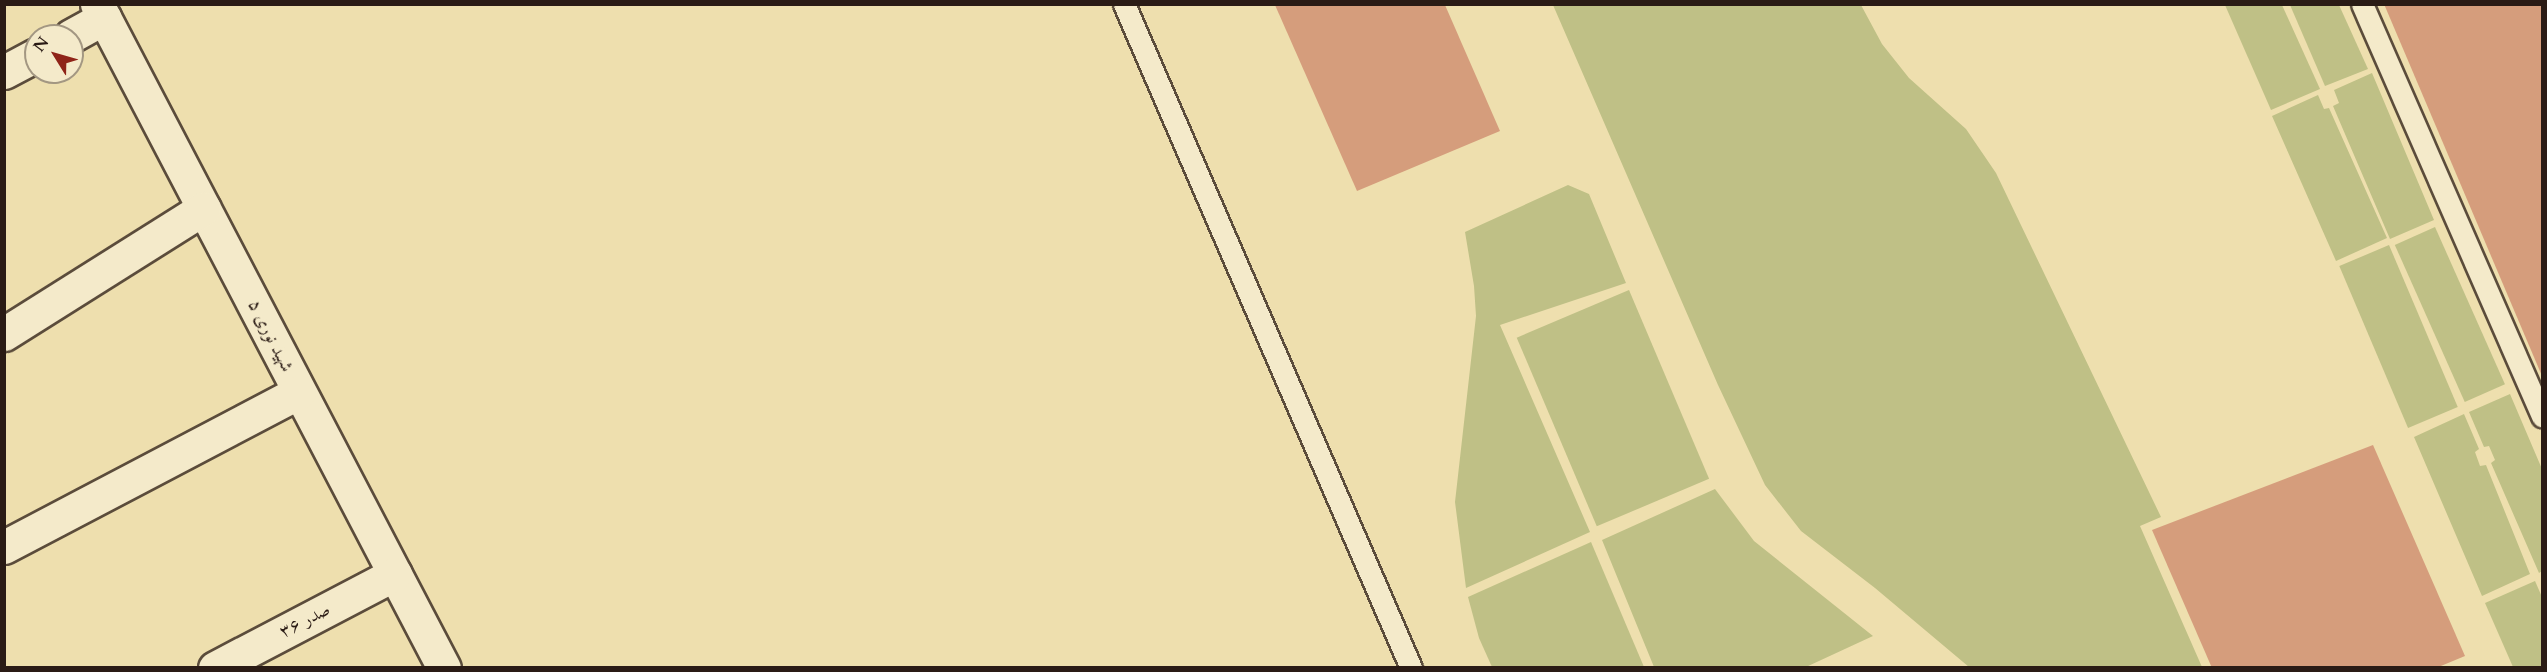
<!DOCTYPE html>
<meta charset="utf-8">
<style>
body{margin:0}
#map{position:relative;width:2547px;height:672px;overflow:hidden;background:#eedfae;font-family:Cardo,Amiri,serif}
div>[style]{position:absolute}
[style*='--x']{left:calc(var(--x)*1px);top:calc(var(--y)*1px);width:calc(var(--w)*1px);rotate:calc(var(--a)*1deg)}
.green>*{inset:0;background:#bfc086;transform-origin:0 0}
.building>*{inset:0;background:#d59d7c}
.roads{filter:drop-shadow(2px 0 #5b4c3b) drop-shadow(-2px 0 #5b4c3b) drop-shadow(0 2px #5b4c3b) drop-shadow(0 -2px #5b4c3b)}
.lane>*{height:21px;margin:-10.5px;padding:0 10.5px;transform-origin:10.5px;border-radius:10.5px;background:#f4eaca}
.street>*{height:33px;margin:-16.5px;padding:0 16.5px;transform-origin:16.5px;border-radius:16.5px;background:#f4eaca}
span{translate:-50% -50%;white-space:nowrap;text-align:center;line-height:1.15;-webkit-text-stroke:5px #f4eaca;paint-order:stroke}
.street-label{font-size:18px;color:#2a1b15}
.frame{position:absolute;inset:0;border:6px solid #2a1b15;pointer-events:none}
.north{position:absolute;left:24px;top:24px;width:60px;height:60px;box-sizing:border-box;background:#f4eaca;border:2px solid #a39782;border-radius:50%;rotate:307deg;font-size:16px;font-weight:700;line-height:24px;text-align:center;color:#2a1b15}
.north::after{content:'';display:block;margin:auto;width:21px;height:27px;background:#8f2418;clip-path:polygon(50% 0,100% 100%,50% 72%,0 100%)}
</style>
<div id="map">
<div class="green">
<div style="clip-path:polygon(1553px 5px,1861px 5px,1882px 44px,1909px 78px,1966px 129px,1996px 173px,2161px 517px,2140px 526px,2202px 667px,1969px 667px,1875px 588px,1801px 531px,1765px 485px,1718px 385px)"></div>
<div style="clip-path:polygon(2225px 5px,2282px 5px,2320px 89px,2271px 110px)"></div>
<div style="clip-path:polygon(2290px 5px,2339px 5px,2368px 69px,2325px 86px)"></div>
<div style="clip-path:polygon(2372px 73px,2434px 220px,2390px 239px,2333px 106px,2339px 103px,2334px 90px)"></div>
<div style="clip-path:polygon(2318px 95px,2324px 109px,2329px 108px,2387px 238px,2336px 261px,2272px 116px)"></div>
<div style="clip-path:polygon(1568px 185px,1589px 194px,1626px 283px,1500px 325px,1590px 532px,1466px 588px,1455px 502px,1476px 316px,1474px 286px,1465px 232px)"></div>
<div style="left:2435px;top:227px;width:172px;height:44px;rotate:66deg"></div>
<div style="left:2389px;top:245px;width:176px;height:54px;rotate:67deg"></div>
<div style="left:1629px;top:290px;width:205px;height:122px;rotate:67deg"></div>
<div style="clip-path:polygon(2510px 394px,2542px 469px,2542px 571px,2539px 573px,2491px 463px,2495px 460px,2489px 446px,2484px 447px,2469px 412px)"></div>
<div style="clip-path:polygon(2464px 414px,2479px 449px,2475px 452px,2480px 466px,2486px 465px,2530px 574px,2482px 596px,2414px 437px)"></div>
<div style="clip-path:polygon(1715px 489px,1754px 541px,1873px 636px,1806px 667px,1654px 667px,1602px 540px)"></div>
<div style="clip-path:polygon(1591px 542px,1644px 667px,1492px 667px,1479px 638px,1468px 597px)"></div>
<div style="clip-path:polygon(2535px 581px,2542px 597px,2542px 667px,2513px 667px,2485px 603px)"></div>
</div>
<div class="building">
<div style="clip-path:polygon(2384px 4px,2542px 4px,2542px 376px)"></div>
<div style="clip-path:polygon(1275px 5px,1445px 5px,1500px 131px,1357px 191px)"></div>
<div style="clip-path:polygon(2373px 445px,2465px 656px,2436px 668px,2212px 668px,2152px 530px)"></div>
</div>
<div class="roads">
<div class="lane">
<div style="--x:1124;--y:4;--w:723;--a:66.62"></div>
<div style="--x:2362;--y:4;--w:450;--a:66.4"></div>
</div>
<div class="street">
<div style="--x:97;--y:4;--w:749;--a:62.41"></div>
<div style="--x:71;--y:36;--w:38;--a:-29"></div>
<div style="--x:4;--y:72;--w:36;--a:-28"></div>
<div style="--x:4;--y:334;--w:236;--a:-32.2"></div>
<div style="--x:4;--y:547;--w:333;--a:-27.7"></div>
<div style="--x:215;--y:668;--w:203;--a:-27.6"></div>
</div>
</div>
<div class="street-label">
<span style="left:270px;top:336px;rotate:63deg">شهید نوری ۵</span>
<span style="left:305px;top:621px;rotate:-27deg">صدر ۳۶</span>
</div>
<div class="frame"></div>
<div class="north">N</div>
</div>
